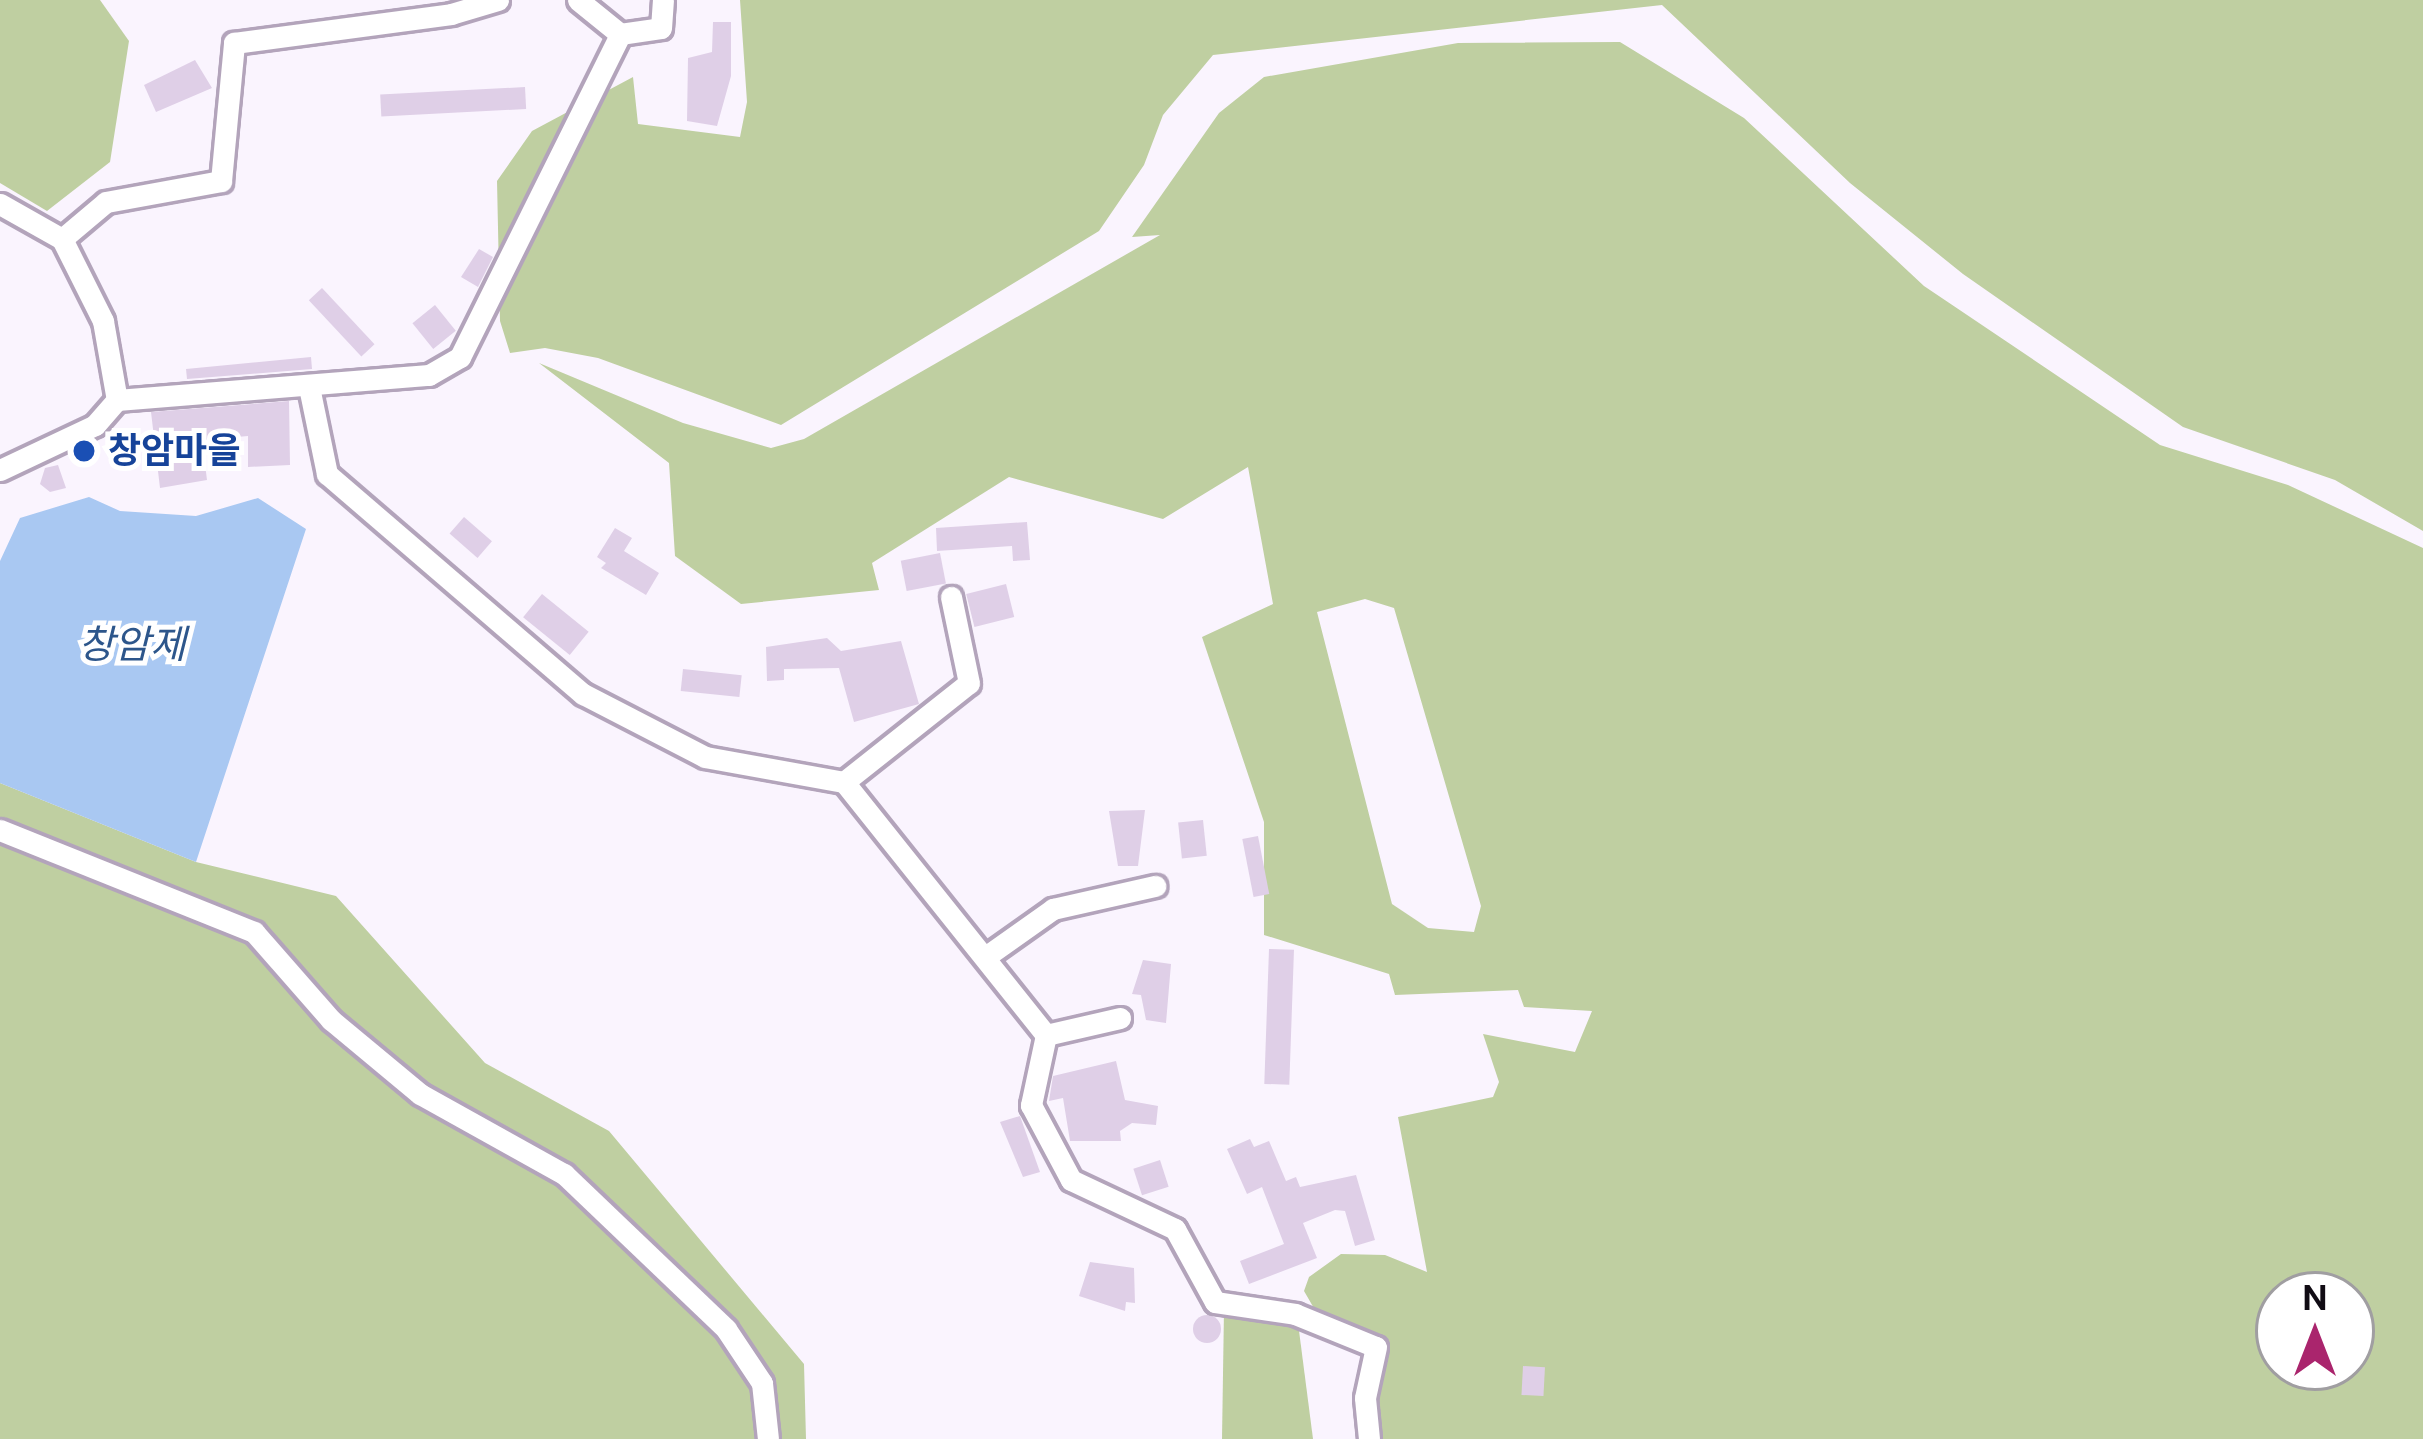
<!DOCTYPE html>
<meta charset="utf-8">
<style>
body{margin:0}
#map{position:relative;width:2423px;height:1439px;overflow:hidden;background:#faf4fe;font-family:"Public Sans","Noto Sans KR",sans-serif}
div>[style]{position:absolute}
[style*='--x']{left:calc(var(--x)*1px);top:calc(var(--y)*1px);width:calc(var(--w)*1px);rotate:calc(var(--a)*1deg)}
.green>*{inset:0;background:#bfcfa1}
.water>*{inset:0;background:#a9c8f2}
.building>*{inset:0;background:#dfcfe7;transform-origin:0 0}
.round{border-radius:50%}
.roads{filter:drop-shadow(3px 0 #b3a4bb) drop-shadow(-3px 0 #b3a4bb) drop-shadow(0 3px #b3a4bb) drop-shadow(0 -3px #b3a4bb)}
.minor>*{height:21px;margin:-10.5px;padding:0 10.5px;transform-origin:10.5px;border-radius:10.5px;background:#fff}
.dots>*{width:33px;height:33px;translate:-50% -50%;box-sizing:border-box;border:6px solid #fff;border-radius:50%}
span{translate:-50% -50%;white-space:nowrap;text-align:center;line-height:1.15;-webkit-text-stroke:10px #fff;paint-order:stroke}
.transit-label{font-size:36px;color:#164399;font-weight:700}
.left{translate:0 -50%;text-align:left}
.water-label{font-size:39px;color:#2d568b;font-style:italic}
.north{position:absolute;left:2255px;top:1271px;width:120px;height:120px;box-sizing:border-box;background:#fff;border:3px solid #a09ea1;border-radius:50%;rotate:0deg;font-size:33px;font-weight:700;line-height:48px;text-align:center;color:#110c14}
.north::after{content:'';display:block;margin:auto;width:42px;height:54px;background:#aa256d;clip-path:polygon(50% 0,100% 100%,50% 72%,0 100%)}
</style>
<div id="map">
<div class="green">
<div style="clip-path:polygon(0 0,100px 0,129px 41px,110px 162px,47px 211px,0 183px)"></div>
<div style="clip-path:polygon(740px 0,2423px 0,2423px 531px,2335px 480px,2183px 427px,1963px 274px,1850px 183px,1662px 5px,1213px 55px,1163px 115px,1144px 165px,1099px 231px,781px 425px,598px 358px,545px 348px,510px 353px,500px 321px,497px 181px,532px 131px,633px 77px,638px 124px,740px 137px,747px 102px)"></div>
<div style="clip-path:polygon(evenodd,1620px 42px,1744px 118px,1924px 286px,2160px 445px,2288px 485px,2423px 548px,2423px 1439px,1374px 1439px,1384px 1336px,1315px 1310px,1304px 1291px,1309px 1277px,1341px 1254px,1385px 1255px,1427px 1272px,1398px 1117px,1493px 1097px,1499px 1082px,1483px 1034px,1575px 1052px,1592px 1011px,1524px 1007px,1518px 990px,1395px 995px,1389px 974px,1264px 935px,1264px 822px,1202px 637px,1273px 604px,1248px 467px,1163px 519px,1009px 477px,872px 563px,879px 590px,741px 604px,675px 556px,669px 463px,539px 363px,683px 423px,771px 448px,804px 439px,1160px 235px,1132px 237px,1219px 113px,1264px 77px,1458px 43px,1620px 42px,1365px 599px,1394px 608px,1481px 906px,1474px 932px,1428px 928px,1392px 904px,1317px 612px,1365px 599px,1620px 42px,2279px 1295px,2351px 1295px,2351px 1367px,2279px 1367px,2279px 1295px)"></div>
<div style="clip-path:polygon(0 783px,196px 862px,336px 896px,485px 1063px,609px 1131px,804px 1364px,806px 1439px,0 1439px)"></div>
<div style="clip-path:polygon(1224px 1309px,1298px 1323px,1313px 1439px,1222px 1439px)"></div>
</div>
<div class="water">
<div style="clip-path:polygon(89px 497px,120px 511px,196px 516px,258px 498px,306px 529px,196px 862px,0 783px,0 561px,20px 518px)"></div>
</div>
<div class="building">
<div style="clip-path:polygon(713px 22px,731px 22px,731px 76px,717px 126px,687px 121px,688px 58px,712px 52px)"></div>
<div style="clip-path:polygon(195px 60px,212px 88px,156px 112px,144px 85px)"></div>
<div style="left:525px;top:87px;width:22px;height:145px;rotate:87deg"></div>
<div style="clip-path:polygon(479px 249px,493px 257px,478px 287px,461px 277px)"></div>
<div style="left:322px;top:288px;width:77px;height:18px;rotate:47deg"></div>
<div style="left:435px;top:305px;width:33px;height:29px;rotate:51deg"></div>
<div style="clip-path:polygon(311px 357px,312px 369px,187px 379px,186px 369px)"></div>
<div style="clip-path:polygon(289px 401px,290px 465px,248px 467px,248px 436px,202px 440px,207px 480px,160px 488px,151px 412px)"></div>
<div style="clip-path:polygon(58px 465px,66px 488px,50px 492px,40px 484px,45px 468px)"></div>
<div style="left:464px;top:517px;width:37px;height:22px;rotate:41deg"></div>
<div style="clip-path:polygon(1027px 522px,1030px 560px,1013px 561px,1012px 546px,937px 551px,936px 528px)"></div>
<div style="clip-path:polygon(615px 528px,632px 538px,624px 551px,659px 573px,646px 595px,601px 568px,606px 563px,597px 557px)"></div>
<div style="left:940px;top:553px;width:31px;height:40px;rotate:79deg"></div>
<div style="left:1006px;top:584px;width:34px;height:41px;rotate:76deg"></div>
<div style="left:542px;top:594px;width:60px;height:30px;rotate:39deg"></div>
<div style="clip-path:polygon(827px 638px,841px 651px,901px 641px,919px 704px,854px 722px,839px 668px,784px 669px,784px 680px,767px 681px,766px 647px)"></div>
<div style="left:683px;top:669px;width:59px;height:22px;rotate:6deg"></div>
<div style="clip-path:polygon(1145px 810px,1138px 866px,1118px 866px,1109px 811px)"></div>
<div style="left:1203px;top:820px;width:36px;height:25px;rotate:84deg"></div>
<div style="left:1258px;top:836px;width:59px;height:16px;rotate:79deg"></div>
<div style="left:1269px;top:949px;width:25px;height:135px;rotate:2deg"></div>
<div style="clip-path:polygon(1143px 960px,1171px 964px,1166px 1023px,1146px 1020px,1141px 995px,1132px 994px)"></div>
<div style="clip-path:polygon(1116px 1061px,1125px 1100px,1158px 1106px,1156px 1125px,1132px 1123px,1120px 1131px,1121px 1141px,1070px 1141px,1063px 1098px,1049px 1101px,1053px 1076px)"></div>
<div style="clip-path:polygon(1020px 1116px,1040px 1172px,1023px 1177px,1000px 1122px)"></div>
<div style="clip-path:polygon(1250px 1139px,1254px 1147px,1269px 1141px,1286px 1181px,1296px 1177px,1300px 1187px,1356px 1175px,1375px 1240px,1355px 1246px,1345px 1211px,1335px 1210px,1303px 1223px,1317px 1258px,1249px 1284px,1240px 1261px,1284px 1244px,1262px 1187px,1247px 1194px,1227px 1149px)"></div>
<div style="left:1160px;top:1160px;width:28px;height:28px;rotate:72deg"></div>
<div style="clip-path:polygon(1090px 1262px,1134px 1268px,1135px 1303px,1126px 1302px,1125px 1311px,1079px 1296px)"></div>
<div class="round" style="left:1193px;top:1315px;width:28px;height:28px"></div>
<div style="left:1523px;top:1366px;width:22px;height:29px;rotate:3deg"></div>
</div>
<div class="roads">
<div class="minor">
<div style="--x:620;--y:34;--w:41;--a:-8.3"></div>
<div style="--x:661;--y:28;--w:28;--a:-86"></div>
<div style="--x:0;--y:204;--w:71;--a:29.4"></div>
<div style="--x:62;--y:239;--w:92;--a:63.4"></div>
<div style="--x:103;--y:321;--w:80;--a:80"></div>
<div style="--x:62;--y:239;--w:57;--a:-40.1"></div>
<div style="--x:106;--y:202;--w:117;--a:-10.3"></div>
<div style="--x:221;--y:181;--w:139;--a:-84.6"></div>
<div style="--x:234;--y:43;--w:219;--a:-7.6"></div>
<div style="--x:451;--y:14;--w:49;--a:-16.6"></div>
<div style="--x:309;--y:387;--w:89;--a:78.3"></div>
<div style="--x:327;--y:474;--w:338;--a:40.7"></div>
<div style="--x:583;--y:694;--w:137;--a:27.3"></div>
<div style="--x:705;--y:757;--w:141;--a:10.2"></div>
<div style="--x:844;--y:782;--w:324;--a:51.4"></div>
<div style="--x:1046;--y:1035;--w:72;--a:102.1"></div>
<div style="--x:1031;--y:1105;--w:85;--a:61.9"></div>
<div style="--x:1071;--y:1180;--w:115;--a:25.2"></div>
<div style="--x:1175;--y:1229;--w:83;--a:61.3"></div>
<div style="--x:1215;--y:1302;--w:81;--a:8.5"></div>
<div style="--x:1295;--y:1314;--w:87;--a:22.2"></div>
<div style="--x:1376;--y:1347;--w:52;--a:102.2"></div>
<div style="--x:1365;--y:1398;--w:41;--a:84.4"></div>
<div style="--x:0;--y:470;--w:105;--a:-25.3"></div>
<div style="--x:95;--y:425;--w:33;--a:-49"></div>
<div style="--x:117;--y:400;--w:313;--a:-4.6"></div>
<div style="--x:429;--y:375;--w:36;--a:-30"></div>
<div style="--x:460;--y:357;--w:360;--a:-63.6"></div>
<div style="--x:620;--y:34;--w:54;--a:-141"></div>
<div style="--x:844;--y:782;--w:159;--a:-38.4"></div>
<div style="--x:969;--y:683;--w:88;--a:-101.8"></div>
<div style="--x:0;--y:830;--w:274;--a:21.9"></div>
<div style="--x:254;--y:932;--w:117;--a:48.8"></div>
<div style="--x:331;--y:1020;--w:116;--a:39.7"></div>
<div style="--x:420;--y:1094;--w:165;--a:29.1"></div>
<div style="--x:564;--y:1174;--w:224;--a:43.7"></div>
<div style="--x:726;--y:1329;--w:65;--a:56.3"></div>
<div style="--x:762;--y:1383;--w:56;--a:83.9"></div>
<div style="--x:988;--y:955;--w:80;--a:-35.3"></div>
<div style="--x:1053;--y:909;--w:105;--a:-12.7"></div>
<div style="--x:1046;--y:1035;--w:76;--a:-12.9"></div>
</div>
</div>
<div class="dots">
<div style="left:84px;top:451px;background:#1a4fb4"></div>
</div>
<div class="transit-label">
<span class="left" style="left:108px;top:451px">창암마을</span>
</div>
<div class="water-label">
<span style="left:132px;top:644px">창암제</span>
</div>
<div class="north">N</div>
</div>
